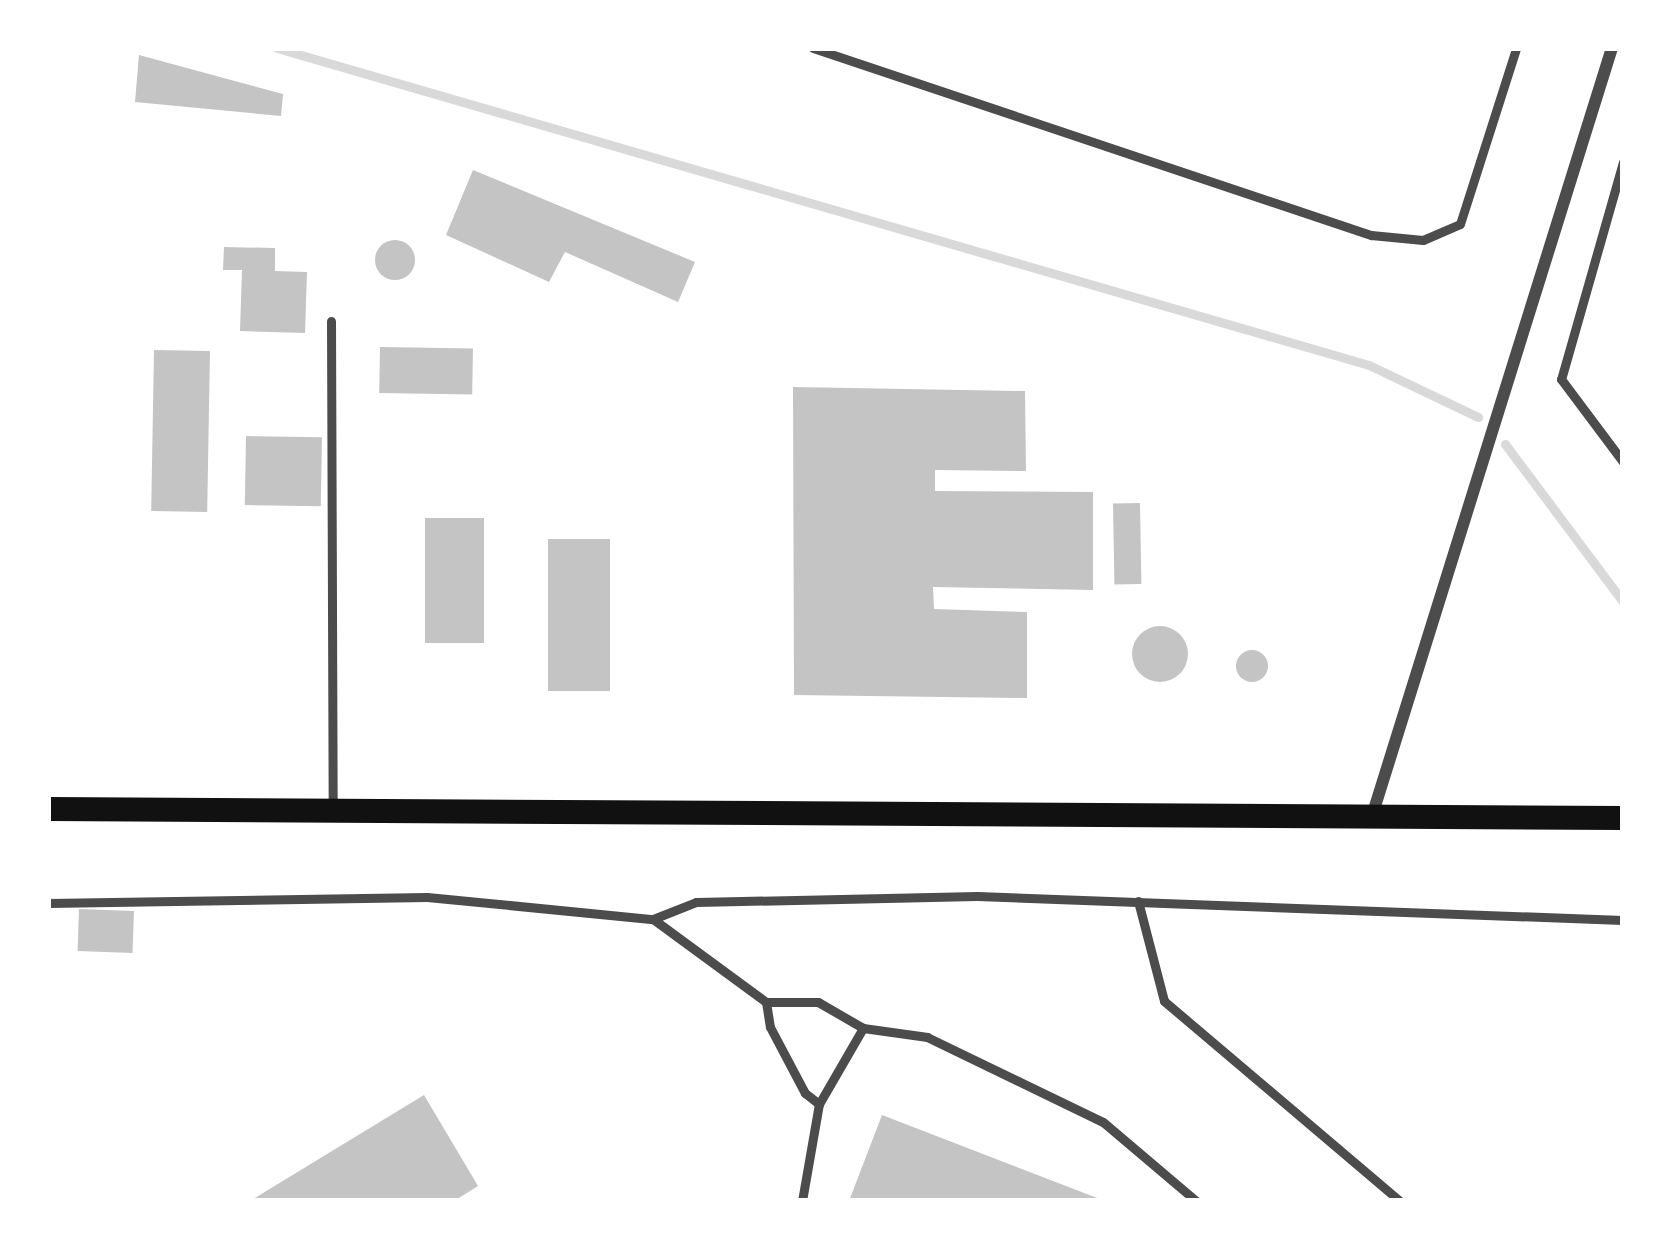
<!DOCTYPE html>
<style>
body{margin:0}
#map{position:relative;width:1671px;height:1249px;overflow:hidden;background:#fff;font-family:Helvetica,sans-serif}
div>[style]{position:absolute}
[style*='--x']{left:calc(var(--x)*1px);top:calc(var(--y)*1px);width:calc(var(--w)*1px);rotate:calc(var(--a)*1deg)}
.stream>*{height:9px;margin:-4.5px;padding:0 4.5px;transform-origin:4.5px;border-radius:4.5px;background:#d9d9d9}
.building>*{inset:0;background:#c4c4c4;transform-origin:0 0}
.round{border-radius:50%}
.service>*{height:9px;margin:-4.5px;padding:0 4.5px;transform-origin:4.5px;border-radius:4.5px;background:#4c4c4c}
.minor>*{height:12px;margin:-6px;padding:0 6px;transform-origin:6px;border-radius:6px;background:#4c4c4c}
.secondary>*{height:24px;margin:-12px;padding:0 12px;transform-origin:12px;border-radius:12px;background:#111}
span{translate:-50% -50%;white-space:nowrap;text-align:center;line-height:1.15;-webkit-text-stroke:10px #fff;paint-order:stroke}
.frame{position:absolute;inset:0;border:51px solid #fff;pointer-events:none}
</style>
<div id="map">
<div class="stream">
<div style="--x:277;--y:48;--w:1137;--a:16.19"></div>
<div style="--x:1369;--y:365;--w:121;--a:25.5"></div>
<div style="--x:1505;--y:444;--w:197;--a:53.2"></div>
</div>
<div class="building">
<div style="clip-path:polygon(139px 55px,283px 94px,281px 116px,135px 102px)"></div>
<div style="clip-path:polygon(473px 170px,695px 262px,678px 302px,565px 252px,549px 282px,446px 235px)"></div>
<div class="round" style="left:375px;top:240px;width:40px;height:40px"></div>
<div style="clip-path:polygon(224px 247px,275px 248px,275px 271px,307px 272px,305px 333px,240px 331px,242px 270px,223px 270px)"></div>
<div style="left:380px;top:347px;width:93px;height:46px;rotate:1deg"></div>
<div style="left:154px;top:350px;width:56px;height:161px;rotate:1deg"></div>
<div style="clip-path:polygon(793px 387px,1025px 391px,1026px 471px,935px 470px,935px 491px,1093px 492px,1093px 590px,933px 587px,934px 609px,1027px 612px,1027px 698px,794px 695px)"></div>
<div style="left:246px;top:436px;width:76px;height:69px;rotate:1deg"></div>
<div style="left:1140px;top:503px;width:81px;height:27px;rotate:89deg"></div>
<div style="left:484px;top:518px;width:125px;height:59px;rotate:90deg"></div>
<div style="left:610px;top:539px;width:152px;height:62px;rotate:90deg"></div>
<div class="round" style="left:1132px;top:626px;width:56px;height:56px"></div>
<div class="round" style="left:1236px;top:650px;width:32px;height:32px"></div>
<div style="left:79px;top:909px;width:55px;height:42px;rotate:2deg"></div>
<div style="clip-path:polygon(424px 1095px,478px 1186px,454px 1201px,250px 1201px)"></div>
<div style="clip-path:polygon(882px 1115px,1105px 1201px,849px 1201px)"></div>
</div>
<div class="service">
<div style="--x:813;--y:48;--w:589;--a:18.53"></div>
<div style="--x:1371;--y:235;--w:52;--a:5.5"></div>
<div style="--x:1423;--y:240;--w:40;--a:-23.4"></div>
<div style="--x:1460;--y:224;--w:185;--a:-72.3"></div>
<div style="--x:1623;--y:162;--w:226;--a:105.9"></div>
<div style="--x:1561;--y:379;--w:104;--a:53.2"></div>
<div style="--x:331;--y:321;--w:487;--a:89.8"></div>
<div style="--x:1138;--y:901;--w:103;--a:75.4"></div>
<div style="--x:1164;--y:1001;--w:309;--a:40.3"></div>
<div style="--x:48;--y:903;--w:379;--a:-0.9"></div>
<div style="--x:427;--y:897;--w:227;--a:5.6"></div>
<div style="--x:653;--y:919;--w:46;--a:-21.6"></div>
<div style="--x:696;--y:902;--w:281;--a:-1.2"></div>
<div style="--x:977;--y:896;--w:646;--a:2.13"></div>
<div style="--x:653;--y:919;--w:140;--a:36.3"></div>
<div style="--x:766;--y:1002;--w:52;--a:0"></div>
<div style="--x:818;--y:1002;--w:52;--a:30"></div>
<div style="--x:863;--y:1028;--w:65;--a:8"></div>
<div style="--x:927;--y:1037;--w:195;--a:25.8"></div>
<div style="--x:1103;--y:1122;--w:122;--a:40.3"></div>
<div style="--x:766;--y:1002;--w:25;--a:81"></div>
<div style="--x:770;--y:1027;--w:75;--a:62.1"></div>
<div style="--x:805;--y:1093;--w:18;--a:38"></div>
<div style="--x:802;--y:1201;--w:98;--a:-80.1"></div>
<div style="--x:819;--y:1104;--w:88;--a:-59.9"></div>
</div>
<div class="minor">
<div style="--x:1372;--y:816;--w:805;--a:-72.65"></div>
</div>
<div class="secondary">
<div style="--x:48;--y:809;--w:1575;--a:0.33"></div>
</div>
<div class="frame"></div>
</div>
